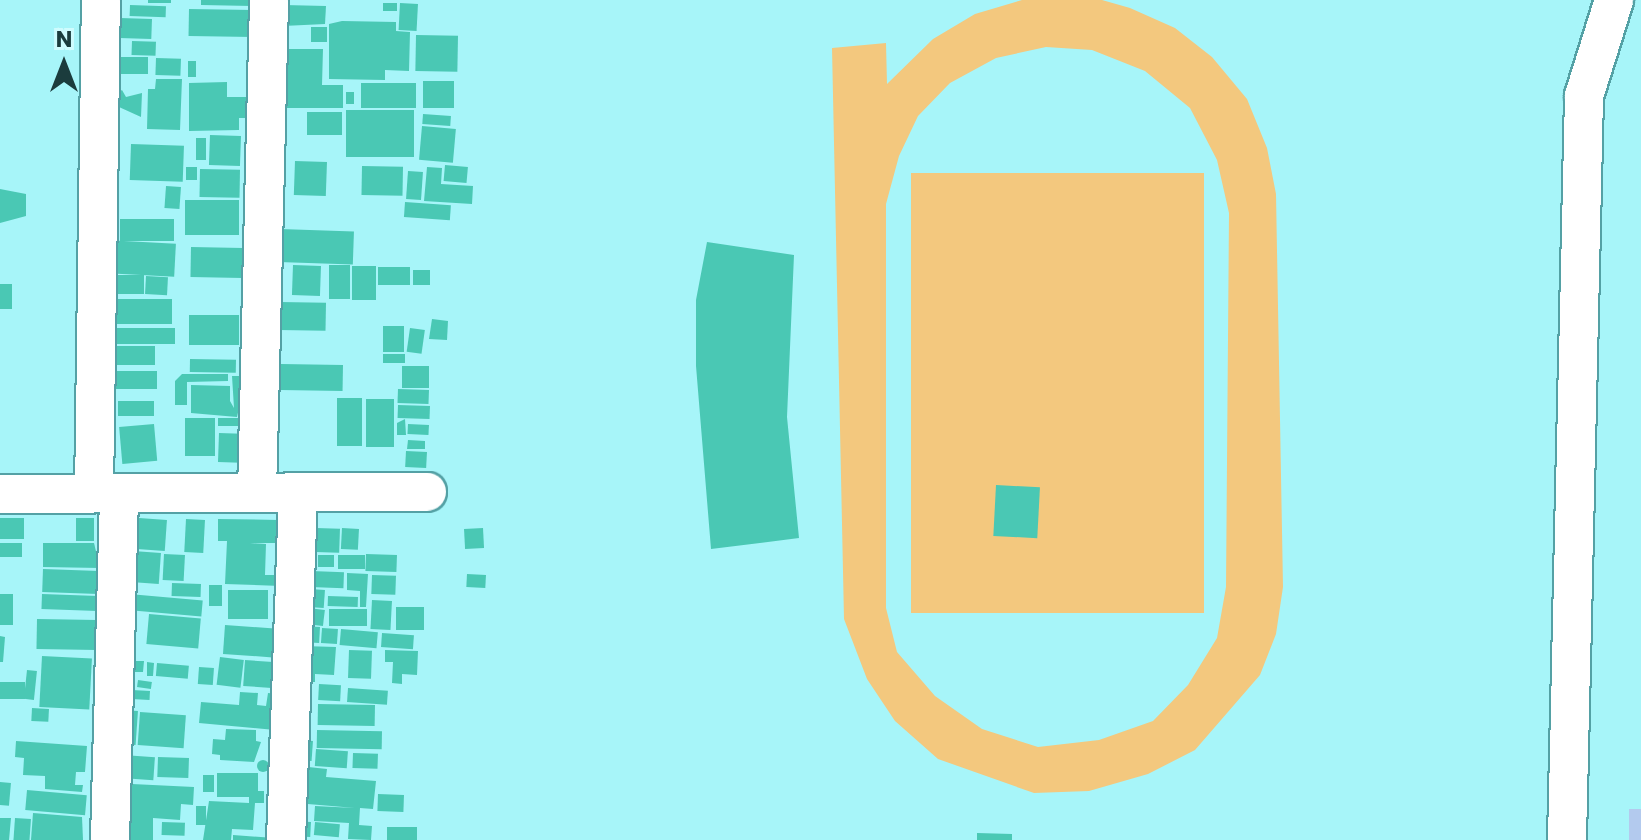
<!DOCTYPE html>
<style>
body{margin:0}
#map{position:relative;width:1641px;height:840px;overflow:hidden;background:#a7f5f9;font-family:Poppins,sans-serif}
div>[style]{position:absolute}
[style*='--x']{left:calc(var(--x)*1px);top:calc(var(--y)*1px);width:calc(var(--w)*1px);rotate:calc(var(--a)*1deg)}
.green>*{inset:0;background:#f3c87e;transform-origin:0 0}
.water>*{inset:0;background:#b3caee;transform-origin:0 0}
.building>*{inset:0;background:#4ac8b4;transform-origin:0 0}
.round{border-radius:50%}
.roads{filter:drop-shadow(2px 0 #54a1a5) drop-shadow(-2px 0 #54a1a5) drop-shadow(0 2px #54a1a5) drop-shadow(0 -2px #54a1a5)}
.minor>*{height:38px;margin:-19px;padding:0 19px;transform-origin:19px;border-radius:19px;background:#fff}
span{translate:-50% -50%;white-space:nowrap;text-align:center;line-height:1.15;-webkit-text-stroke:8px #cffcfe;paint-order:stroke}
.north{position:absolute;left:24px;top:24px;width:80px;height:80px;-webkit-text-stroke:6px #cffcfe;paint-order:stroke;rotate:0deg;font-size:22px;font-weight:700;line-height:32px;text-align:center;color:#1b3c3d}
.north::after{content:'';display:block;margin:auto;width:28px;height:36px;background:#1b3c3d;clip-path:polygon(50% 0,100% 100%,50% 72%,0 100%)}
</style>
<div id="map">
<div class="green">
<div style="clip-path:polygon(evenodd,1022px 0,1102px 0,1130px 8px,1175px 28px,1212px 57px,1247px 99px,1267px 148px,1276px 194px,1283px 587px,1276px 634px,1260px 675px,1195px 750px,1148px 774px,1089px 791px,1034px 793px,938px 759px,895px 721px,867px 679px,844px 619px,832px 48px,886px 43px,887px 84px,933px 39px,975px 14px,1022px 0,1046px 47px,1092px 50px,1145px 71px,1190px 108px,1217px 160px,1229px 213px,1226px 587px,1217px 638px,1188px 685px,1153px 721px,1099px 740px,1038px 747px,982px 729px,935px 696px,897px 652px,886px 608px,886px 204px,899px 156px,918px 116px,950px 83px,996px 58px,1046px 47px)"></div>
<div style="left:1204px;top:173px;width:440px;height:293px;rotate:90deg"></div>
</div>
<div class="water">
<div style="left:1629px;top:809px;width:12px;height:31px"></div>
</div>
<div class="building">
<div style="left:148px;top:0;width:23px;height:3px"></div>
<div style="clip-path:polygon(201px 0,252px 0,252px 6px,201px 5px)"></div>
<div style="left:383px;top:3px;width:14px;height:8px"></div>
<div style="left:400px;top:3px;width:18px;height:27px;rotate:3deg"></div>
<div style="left:130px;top:5px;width:36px;height:11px;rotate:2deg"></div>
<div style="clip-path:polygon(284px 5px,326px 6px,325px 24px,283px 26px)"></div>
<div style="left:189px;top:9px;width:64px;height:27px;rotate:1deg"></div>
<div style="left:120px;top:18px;width:32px;height:20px;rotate:2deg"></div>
<div style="clip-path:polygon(342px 21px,396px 22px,396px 31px,410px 32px,409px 71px,385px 70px,385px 80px,329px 79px,329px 24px)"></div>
<div style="left:311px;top:27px;width:16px;height:15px"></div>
<div style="left:416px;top:35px;width:42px;height:36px;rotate:1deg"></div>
<div style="left:132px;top:41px;width:24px;height:14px;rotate:2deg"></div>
<div style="clip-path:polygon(280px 49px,323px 49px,322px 85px,343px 85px,343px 108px,284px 108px)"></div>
<div style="left:118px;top:57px;width:30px;height:17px"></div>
<div style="left:156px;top:58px;width:25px;height:17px;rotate:2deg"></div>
<div style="left:188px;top:61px;width:8px;height:16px"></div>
<div style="clip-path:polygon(156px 79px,182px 79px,180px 130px,147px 129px,148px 89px,155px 89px)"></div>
<div style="left:423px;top:81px;width:31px;height:27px"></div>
<div style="clip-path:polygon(227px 82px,227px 97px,252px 97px,252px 118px,239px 118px,239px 130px,189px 131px,189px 83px)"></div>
<div style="left:361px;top:83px;width:55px;height:25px"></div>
<div style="clip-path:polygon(122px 90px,126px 97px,142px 93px,141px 117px,119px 107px,113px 96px)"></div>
<div style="left:346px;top:92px;width:8px;height:12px"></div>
<div style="left:414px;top:110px;width:47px;height:68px;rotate:90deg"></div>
<div style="left:307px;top:112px;width:35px;height:23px"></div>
<div style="left:423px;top:114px;width:28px;height:10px;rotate:4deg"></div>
<div style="left:422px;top:126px;width:34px;height:34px;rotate:5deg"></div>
<div style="left:210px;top:135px;width:31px;height:30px;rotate:2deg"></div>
<div style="left:196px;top:138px;width:10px;height:22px"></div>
<div style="left:131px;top:144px;width:53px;height:36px;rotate:2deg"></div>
<div style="left:295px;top:161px;width:32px;height:34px;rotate:2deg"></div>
<div style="left:445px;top:165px;width:23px;height:16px;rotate:5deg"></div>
<div style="left:362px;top:166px;width:41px;height:29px;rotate:1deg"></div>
<div style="left:186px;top:167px;width:11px;height:13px"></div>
<div style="clip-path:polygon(427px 167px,442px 168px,441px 184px,473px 186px,472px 204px,424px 201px)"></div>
<div style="left:200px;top:169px;width:40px;height:28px;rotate:1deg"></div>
<div style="left:408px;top:171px;width:15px;height:28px;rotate:4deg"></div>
<div style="left:166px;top:186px;width:15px;height:22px;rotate:4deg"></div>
<div style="clip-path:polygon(0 189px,26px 194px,26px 216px,0 223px)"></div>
<div style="left:239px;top:200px;width:35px;height:54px;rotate:90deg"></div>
<div style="left:405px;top:202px;width:46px;height:15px;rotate:4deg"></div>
<div style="left:120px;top:219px;width:54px;height:22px"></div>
<div style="left:280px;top:229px;width:74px;height:33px;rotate:2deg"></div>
<div style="left:105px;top:240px;width:71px;height:33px;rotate:3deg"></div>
<div style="clip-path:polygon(707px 242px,794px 255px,787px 417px,799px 538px,711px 549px,696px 366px,696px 300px)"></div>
<div style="left:191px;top:247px;width:52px;height:30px;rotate:1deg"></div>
<div style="left:293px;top:265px;width:28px;height:30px;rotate:2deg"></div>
<div style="left:329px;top:265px;width:21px;height:34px"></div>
<div style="left:352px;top:266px;width:24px;height:34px"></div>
<div style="left:378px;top:267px;width:32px;height:18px"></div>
<div style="left:413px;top:270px;width:17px;height:15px"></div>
<div style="left:109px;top:275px;width:35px;height:19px"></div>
<div style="left:146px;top:276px;width:22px;height:18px;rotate:3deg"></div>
<div style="left:0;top:284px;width:12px;height:25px"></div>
<div style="left:117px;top:299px;width:55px;height:25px"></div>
<div style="left:280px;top:302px;width:46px;height:28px;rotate:1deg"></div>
<div style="left:189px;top:315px;width:50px;height:30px"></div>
<div style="clip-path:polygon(432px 319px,448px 321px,447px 340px,429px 339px)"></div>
<div style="left:383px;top:326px;width:21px;height:26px"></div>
<div style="left:114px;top:328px;width:61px;height:16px"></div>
<div style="left:410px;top:328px;width:15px;height:24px;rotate:8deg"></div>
<div style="left:117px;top:346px;width:38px;height:19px"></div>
<div style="left:383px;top:354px;width:22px;height:9px"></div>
<div style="left:190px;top:359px;width:46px;height:13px;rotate:1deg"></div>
<div style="left:281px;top:364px;width:62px;height:26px;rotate:1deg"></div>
<div style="left:402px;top:366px;width:27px;height:22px"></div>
<div style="left:114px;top:371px;width:43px;height:18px"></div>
<div style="clip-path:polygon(182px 374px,228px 374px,228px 381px,187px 382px,187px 405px,175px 405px,175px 381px)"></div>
<div style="clip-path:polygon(232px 376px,250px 376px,250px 426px,218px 426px,218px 418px,239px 418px,239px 408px,237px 417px,191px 413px,191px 385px,230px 386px,230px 401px,234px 408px)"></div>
<div style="left:398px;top:389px;width:31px;height:14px;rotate:2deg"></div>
<div style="left:337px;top:398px;width:25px;height:48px"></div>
<div style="left:366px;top:399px;width:28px;height:48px"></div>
<div style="left:118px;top:401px;width:36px;height:15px"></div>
<div style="left:398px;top:405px;width:32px;height:13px;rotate:2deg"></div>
<div style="left:185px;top:418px;width:30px;height:38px"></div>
<div style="clip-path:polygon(405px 419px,406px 435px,397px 435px,397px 423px)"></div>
<div style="left:154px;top:424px;width:37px;height:35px;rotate:85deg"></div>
<div style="left:408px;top:424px;width:21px;height:10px;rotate:3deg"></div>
<div style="left:219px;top:433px;width:30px;height:29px;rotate:2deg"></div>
<div style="clip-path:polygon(408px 440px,425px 441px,425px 449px,407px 449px)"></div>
<div style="left:406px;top:451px;width:21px;height:16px;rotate:3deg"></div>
<div style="left:996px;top:485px;width:44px;height:51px;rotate:3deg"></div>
<div style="left:0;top:518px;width:24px;height:21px"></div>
<div style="left:76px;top:518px;width:18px;height:23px"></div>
<div style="left:139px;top:518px;width:28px;height:31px;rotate:4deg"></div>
<div style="left:186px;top:519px;width:19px;height:33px;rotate:3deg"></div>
<div style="clip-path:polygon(218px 519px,279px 520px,279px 543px,250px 543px,266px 544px,265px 575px,282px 575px,281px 586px,225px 584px,227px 541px,218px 541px)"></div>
<div style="left:316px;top:528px;width:24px;height:24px;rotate:2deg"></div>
<div style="left:342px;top:528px;width:17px;height:21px;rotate:3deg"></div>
<div style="left:483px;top:528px;width:20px;height:19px;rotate:87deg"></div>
<div style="left:0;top:543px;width:22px;height:14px"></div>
<div style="clip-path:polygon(43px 543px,94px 543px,100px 568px,43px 567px)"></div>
<div style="left:133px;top:551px;width:28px;height:31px;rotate:4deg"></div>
<div style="left:164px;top:554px;width:21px;height:26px;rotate:3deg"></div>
<div style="left:366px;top:554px;width:31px;height:17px;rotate:2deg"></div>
<div style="left:318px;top:555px;width:16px;height:12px"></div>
<div style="left:338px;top:555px;width:27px;height:14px"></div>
<div style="left:43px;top:569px;width:56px;height:23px;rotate:2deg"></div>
<div style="left:311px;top:571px;width:33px;height:16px;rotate:2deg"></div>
<div style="clip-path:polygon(347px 573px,368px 574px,366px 607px,360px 607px,360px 591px,347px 590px)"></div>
<div style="left:467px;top:574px;width:19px;height:13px;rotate:3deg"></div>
<div style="left:372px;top:575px;width:24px;height:19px;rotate:2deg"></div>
<div style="left:172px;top:583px;width:29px;height:13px;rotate:2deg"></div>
<div style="left:209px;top:585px;width:13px;height:21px"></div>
<div style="left:310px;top:589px;width:15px;height:18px;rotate:4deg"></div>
<div style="left:228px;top:590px;width:40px;height:29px"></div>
<div style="left:0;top:594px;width:13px;height:31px"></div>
<div style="left:42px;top:594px;width:56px;height:15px;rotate:2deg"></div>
<div style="left:129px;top:594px;width:74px;height:16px;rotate:5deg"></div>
<div style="left:328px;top:596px;width:30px;height:10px;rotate:2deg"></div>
<div style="left:372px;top:600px;width:20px;height:29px;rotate:3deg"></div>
<div style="left:396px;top:607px;width:28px;height:23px"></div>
<div style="left:308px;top:608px;width:17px;height:16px;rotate:7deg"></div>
<div style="left:329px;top:609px;width:38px;height:17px"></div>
<div style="left:149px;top:614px;width:52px;height:30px;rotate:5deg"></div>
<div style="left:37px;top:619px;width:60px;height:30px;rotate:1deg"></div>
<div style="left:225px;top:625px;width:53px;height:29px;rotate:4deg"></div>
<div style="left:302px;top:626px;width:18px;height:16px;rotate:3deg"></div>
<div style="left:322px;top:628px;width:16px;height:15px;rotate:4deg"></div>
<div style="left:341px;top:629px;width:37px;height:16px;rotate:5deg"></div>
<div style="left:382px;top:633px;width:32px;height:14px;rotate:4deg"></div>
<div style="clip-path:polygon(0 636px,5px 637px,3px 662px,0 662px)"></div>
<div style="clip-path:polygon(303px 646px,336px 647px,334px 675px,315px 674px,315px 682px,302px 682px)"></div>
<div style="left:349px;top:650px;width:23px;height:28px;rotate:2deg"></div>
<div style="clip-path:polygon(385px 650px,418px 651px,417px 675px,402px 674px,402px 684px,392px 683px,393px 662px,385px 662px)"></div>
<div style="left:42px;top:656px;width:50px;height:51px;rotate:3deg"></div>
<div style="left:220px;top:657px;width:24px;height:28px;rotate:7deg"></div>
<div style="left:245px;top:660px;width:32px;height:26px;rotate:4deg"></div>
<div style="clip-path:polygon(132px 661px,144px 661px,143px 672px,131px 672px)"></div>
<div style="clip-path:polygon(147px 662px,154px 663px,153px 676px,147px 676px)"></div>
<div style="left:157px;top:663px;width:32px;height:13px;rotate:5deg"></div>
<div style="left:199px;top:667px;width:15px;height:17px;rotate:4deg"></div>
<div style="left:27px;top:670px;width:10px;height:29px;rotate:6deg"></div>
<div style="left:138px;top:680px;width:14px;height:7px;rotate:8deg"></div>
<div style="left:0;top:682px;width:25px;height:17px"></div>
<div style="left:319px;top:684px;width:22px;height:16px;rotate:3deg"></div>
<div style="left:348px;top:688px;width:40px;height:14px;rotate:4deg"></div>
<div style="left:132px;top:690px;width:18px;height:9px;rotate:3deg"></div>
<div style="clip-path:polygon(240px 692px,258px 693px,257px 705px,266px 706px,268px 693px,278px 694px,275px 730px,199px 723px,201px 702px,239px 705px)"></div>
<div style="left:318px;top:704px;width:57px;height:21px;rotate:1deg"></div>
<div style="left:32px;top:708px;width:17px;height:13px;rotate:3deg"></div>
<div style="left:122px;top:710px;width:16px;height:34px;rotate:4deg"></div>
<div style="left:140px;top:712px;width:46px;height:33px;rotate:4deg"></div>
<div style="clip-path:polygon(226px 729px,256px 730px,256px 741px,261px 742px,254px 762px,220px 760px,220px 755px,212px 754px,213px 739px,225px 740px)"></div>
<div style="left:317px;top:730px;width:65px;height:18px;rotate:1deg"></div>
<div style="left:299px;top:740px;width:14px;height:20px;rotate:4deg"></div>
<div style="clip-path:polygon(16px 741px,87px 746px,85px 772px,76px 772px,75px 785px,83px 785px,82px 792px,45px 789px,45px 776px,23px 775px,24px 758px,15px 757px)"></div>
<div style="left:316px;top:749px;width:32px;height:17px;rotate:4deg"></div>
<div style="left:353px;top:753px;width:25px;height:15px;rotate:2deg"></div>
<div style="left:123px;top:755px;width:32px;height:23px;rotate:4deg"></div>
<div style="left:158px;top:757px;width:31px;height:20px;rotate:2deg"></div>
<div class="round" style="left:257px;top:760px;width:12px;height:12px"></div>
<div style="clip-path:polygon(299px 766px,327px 769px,326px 777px,376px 781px,373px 809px,360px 808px,359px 825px,372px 826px,371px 840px,348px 839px,349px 823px,314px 821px,315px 806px,355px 808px,296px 803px)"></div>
<div style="clip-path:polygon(217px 773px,258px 773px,258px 791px,264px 791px,264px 803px,255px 803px,253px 830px,232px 829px,231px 840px,203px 840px,209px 801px,249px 803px,249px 797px,217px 797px)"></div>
<div style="left:203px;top:775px;width:11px;height:17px"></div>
<div style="left:0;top:782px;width:11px;height:23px;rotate:5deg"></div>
<div style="clip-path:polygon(132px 784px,194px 787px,193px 805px,181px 804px,180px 820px,153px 818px,153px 840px,115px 840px,116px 817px,132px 818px)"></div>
<div style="left:27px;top:790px;width:60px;height:20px;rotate:5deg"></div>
<div style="left:378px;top:794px;width:26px;height:17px;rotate:2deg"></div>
<div style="left:196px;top:806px;width:10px;height:19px"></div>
<div style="clip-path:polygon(33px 813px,82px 817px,83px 840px,31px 840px)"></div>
<div style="clip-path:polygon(0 818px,11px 818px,9px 840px,0 840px)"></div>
<div style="left:15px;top:818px;width:16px;height:22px;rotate:4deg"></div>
<div style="left:293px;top:821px;width:18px;height:15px;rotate:3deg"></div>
<div style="left:162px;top:822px;width:23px;height:13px;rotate:2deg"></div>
<div style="left:315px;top:822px;width:25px;height:13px;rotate:5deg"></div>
<div style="left:387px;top:827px;width:30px;height:13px"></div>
<div style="clip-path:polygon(977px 833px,1012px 834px,1012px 840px,977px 840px)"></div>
<div style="clip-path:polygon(233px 835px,274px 838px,274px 840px,233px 840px)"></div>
</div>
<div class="roads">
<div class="minor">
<div style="--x:94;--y:493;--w:493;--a:-89.2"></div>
<div style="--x:257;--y:493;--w:493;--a:-88.6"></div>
<div style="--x:0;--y:494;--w:427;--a:-0.3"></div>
<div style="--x:110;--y:840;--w:347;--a:-88.5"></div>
<div style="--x:286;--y:840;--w:345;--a:-88"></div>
<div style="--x:1567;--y:840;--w:744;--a:-88.69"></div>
<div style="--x:1584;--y:96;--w:101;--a:-72.6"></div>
</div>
</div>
<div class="north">N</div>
</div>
